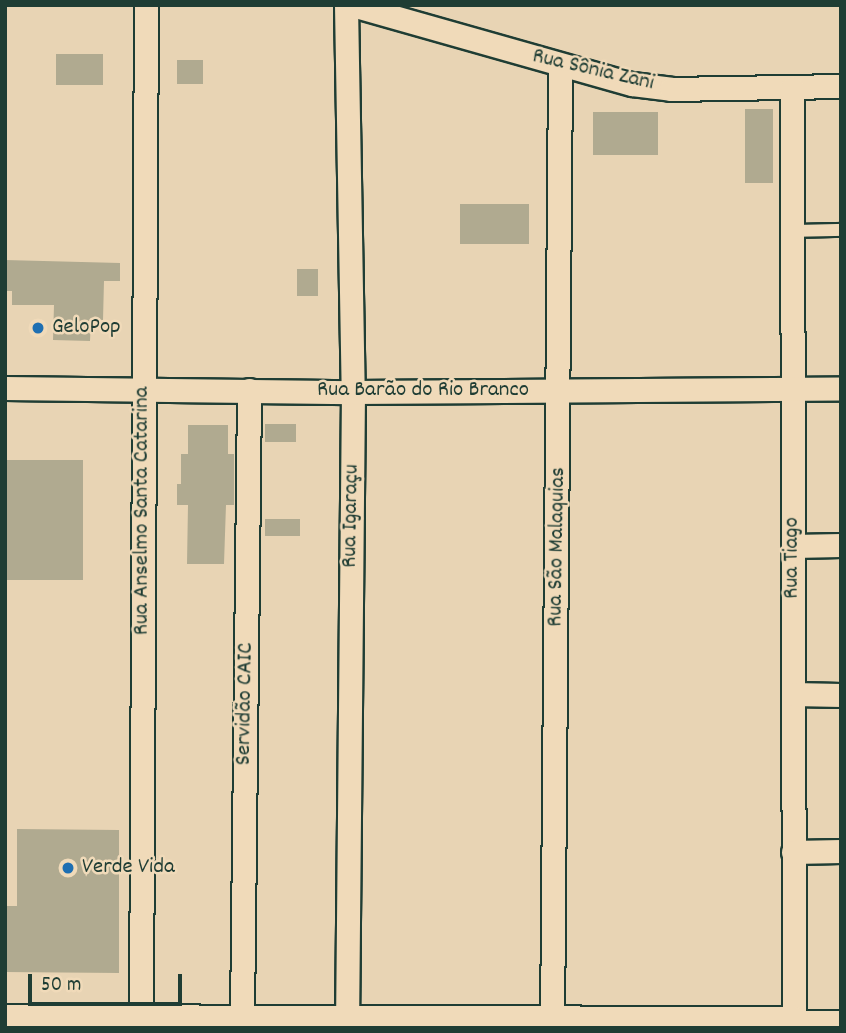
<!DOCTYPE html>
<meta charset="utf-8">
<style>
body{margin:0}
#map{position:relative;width:846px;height:1033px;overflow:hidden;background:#e8d4b4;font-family:Dekko,sans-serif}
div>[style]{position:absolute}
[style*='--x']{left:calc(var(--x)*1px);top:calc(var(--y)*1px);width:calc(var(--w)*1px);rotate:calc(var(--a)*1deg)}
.building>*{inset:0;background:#b0aa90;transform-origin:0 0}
.roads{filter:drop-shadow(2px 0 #1f3d34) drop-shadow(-2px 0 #1f3d34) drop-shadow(0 2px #1f3d34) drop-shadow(0 -2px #1f3d34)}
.service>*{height:12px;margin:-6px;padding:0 6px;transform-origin:6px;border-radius:6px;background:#f0dab9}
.minor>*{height:23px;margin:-11.5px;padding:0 11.5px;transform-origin:11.5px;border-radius:11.5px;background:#f0dab9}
.tertiary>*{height:30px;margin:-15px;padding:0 15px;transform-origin:15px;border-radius:15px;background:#f0dab9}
.dots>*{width:19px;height:19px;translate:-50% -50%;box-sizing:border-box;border:4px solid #f0dab9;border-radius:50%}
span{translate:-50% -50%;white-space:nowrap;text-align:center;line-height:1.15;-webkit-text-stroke:5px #f0dab9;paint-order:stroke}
.street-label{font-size:23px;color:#1f3d34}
.poi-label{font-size:23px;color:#1f3d34}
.left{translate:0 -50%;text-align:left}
.frame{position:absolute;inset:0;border:7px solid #1f3d34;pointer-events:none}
.scale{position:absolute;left:28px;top:974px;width:154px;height:32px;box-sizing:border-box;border:4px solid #1f3d34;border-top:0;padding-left:9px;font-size:21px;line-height:24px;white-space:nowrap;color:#1f3d34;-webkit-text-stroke:5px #f0dab9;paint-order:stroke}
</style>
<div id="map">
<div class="building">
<div style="left:56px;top:54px;width:47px;height:31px"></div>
<div style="left:177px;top:60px;width:26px;height:24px"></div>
<div style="left:745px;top:109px;width:28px;height:74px"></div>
<div style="left:593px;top:112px;width:65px;height:43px"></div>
<div style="left:460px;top:204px;width:69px;height:40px"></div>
<div style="clip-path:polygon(5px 260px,120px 263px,120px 281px,104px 281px,103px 320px,91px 319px,90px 341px,53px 340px,54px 305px,12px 305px,12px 291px,5px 291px)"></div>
<div style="left:297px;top:269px;width:21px;height:27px"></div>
<div style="left:265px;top:424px;width:31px;height:18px"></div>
<div style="clip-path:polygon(188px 425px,228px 425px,228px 454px,234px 454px,234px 505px,226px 505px,224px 564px,187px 564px,188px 505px,177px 505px,177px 484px,181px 484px,181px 454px,188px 454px)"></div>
<div style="left:5px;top:460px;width:78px;height:120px"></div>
<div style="left:265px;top:519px;width:35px;height:17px"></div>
<div style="clip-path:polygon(17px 829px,119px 830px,119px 973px,5px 972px,5px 906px,17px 906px)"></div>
</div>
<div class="roads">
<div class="service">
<div style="--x:792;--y:231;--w:49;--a:-1.2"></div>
</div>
<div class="minor">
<div style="--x:346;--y:5;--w:387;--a:89"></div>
<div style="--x:353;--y:392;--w:636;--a:90.54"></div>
<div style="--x:352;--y:5;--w:291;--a:15.8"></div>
<div style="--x:632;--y:84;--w:39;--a:7"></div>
<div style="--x:671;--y:89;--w:170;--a:-1"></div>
<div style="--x:792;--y:88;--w:940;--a:89.88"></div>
<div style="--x:5;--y:388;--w:348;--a:0.7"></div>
<div style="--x:353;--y:392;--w:488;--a:-0.4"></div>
<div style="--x:793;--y:546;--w:48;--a:-1.2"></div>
<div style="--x:793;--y:694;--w:48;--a:1.2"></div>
<div style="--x:793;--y:852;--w:48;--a:-1.2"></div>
<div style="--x:141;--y:1018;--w:1013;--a:-89.72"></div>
<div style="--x:242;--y:1018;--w:628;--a:-89.36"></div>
<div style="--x:794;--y:1022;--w:47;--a:0"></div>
<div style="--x:552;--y:1028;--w:962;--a:-89.52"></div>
</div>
<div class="tertiary">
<div style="--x:5;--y:1020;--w:789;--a:0.15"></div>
</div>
</div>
<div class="dots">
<div style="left:38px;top:328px;background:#1f6fb2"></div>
<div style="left:68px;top:868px;background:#1f6fb2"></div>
</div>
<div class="street-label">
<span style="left:593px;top:71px;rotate:13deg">Rua Sônia Zani</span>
<span style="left:423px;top:391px">Rua Barão do Rio Branco</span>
<span style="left:143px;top:511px;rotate:-90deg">Rua Anselmo Santa Catarina</span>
<span style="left:352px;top:516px;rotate:-89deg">Rua Igaraçu</span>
<span style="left:558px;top:547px;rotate:-89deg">Rua São Malaquias</span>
<span style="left:793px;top:558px;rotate:-90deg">Rua Tiago</span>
<span style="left:246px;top:704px;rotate:-89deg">Servidão CAIC</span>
</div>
<div class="poi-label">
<span class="left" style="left:52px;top:328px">GeloPop</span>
<span class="left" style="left:82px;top:868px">Verde Vida</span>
</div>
<div class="frame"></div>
<div class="scale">50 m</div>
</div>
